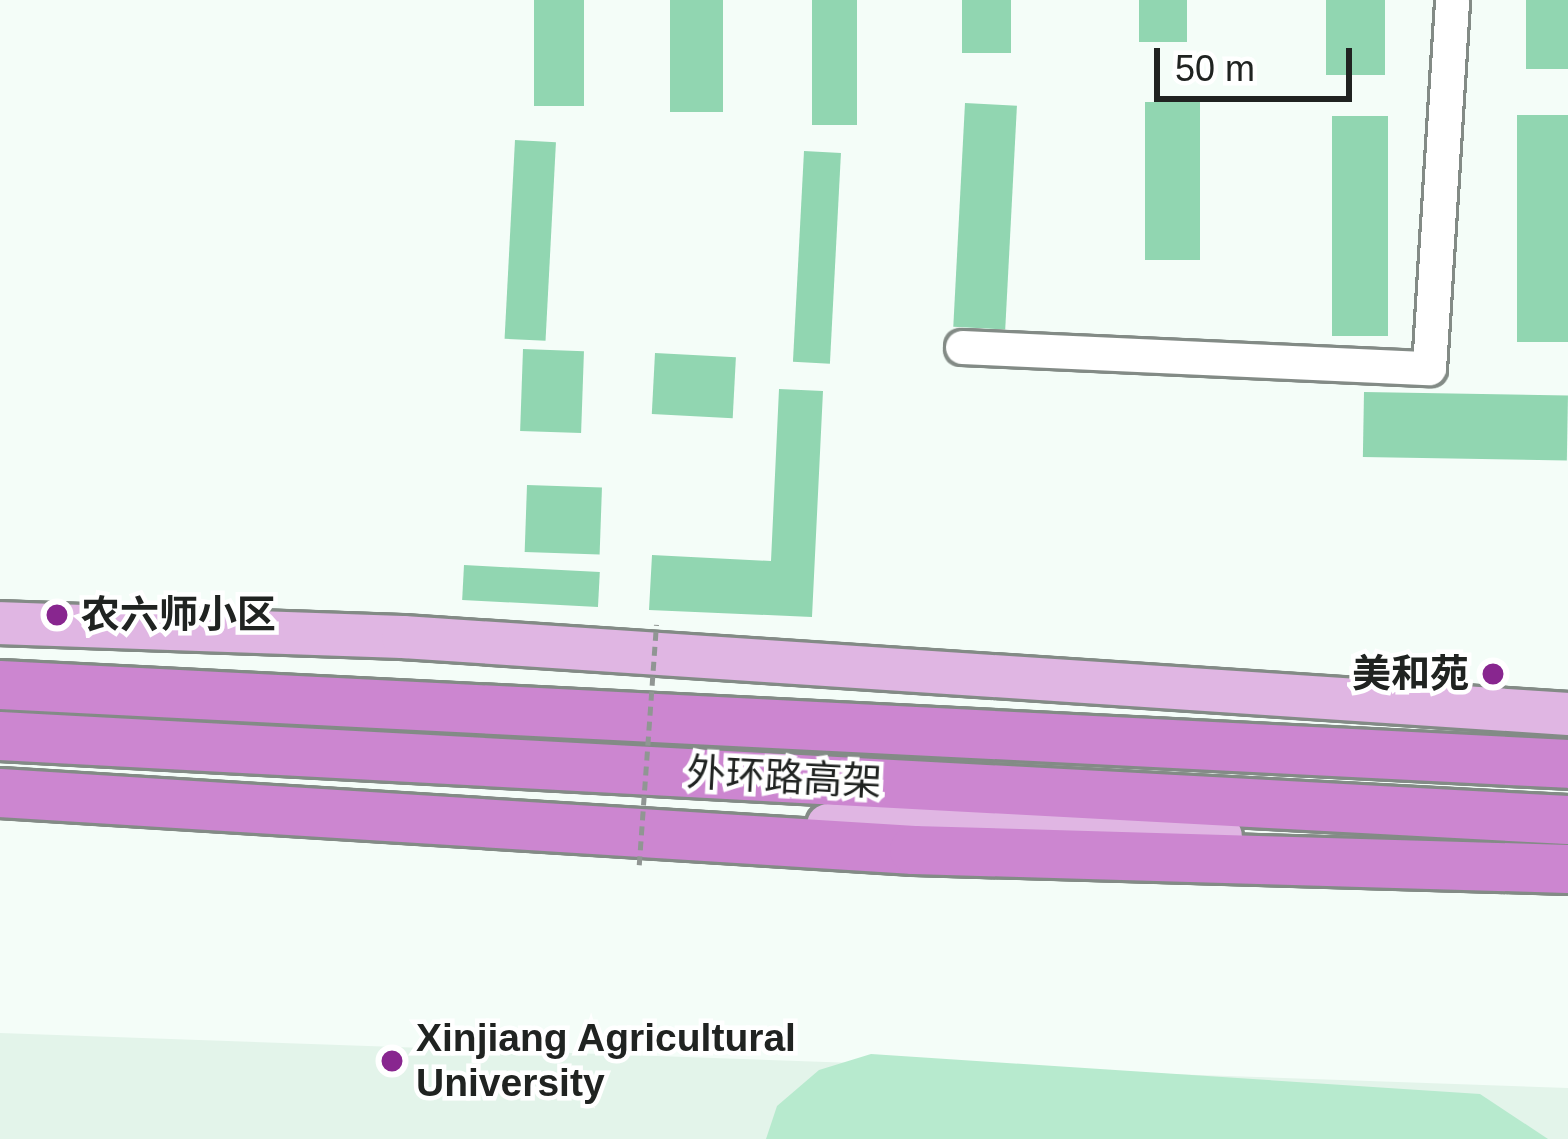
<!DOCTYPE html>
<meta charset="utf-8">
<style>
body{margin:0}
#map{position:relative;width:1568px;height:1139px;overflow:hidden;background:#f4fdf8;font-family:Arial,"Noto Sans SC",sans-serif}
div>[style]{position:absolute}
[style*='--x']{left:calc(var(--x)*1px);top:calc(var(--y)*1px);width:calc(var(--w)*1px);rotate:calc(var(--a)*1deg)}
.built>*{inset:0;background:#e3f4ea}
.green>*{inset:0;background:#b7eace}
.building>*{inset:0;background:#91d6b1;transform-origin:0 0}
.roads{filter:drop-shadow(3px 0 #838b86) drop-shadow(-3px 0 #838b86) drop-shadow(0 3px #838b86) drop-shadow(0 -3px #838b86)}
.minor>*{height:33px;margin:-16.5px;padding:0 16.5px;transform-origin:16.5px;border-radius:16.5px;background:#fff}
.major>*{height:42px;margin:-21px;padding:0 21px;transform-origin:21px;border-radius:21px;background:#e0b6e3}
.highway>*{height:48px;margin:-24px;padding:0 24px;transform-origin:24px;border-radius:24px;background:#cc86d0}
.path-bridge>*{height:4.5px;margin-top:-2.25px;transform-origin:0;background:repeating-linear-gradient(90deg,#909693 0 9px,transparent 0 15px)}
.dots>*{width:33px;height:33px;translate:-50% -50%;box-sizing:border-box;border:6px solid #fff;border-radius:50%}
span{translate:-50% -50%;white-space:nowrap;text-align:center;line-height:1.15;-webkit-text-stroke:9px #fff;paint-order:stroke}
.poi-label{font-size:39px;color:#202321;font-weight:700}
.left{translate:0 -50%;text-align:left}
.right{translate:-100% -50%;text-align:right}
.street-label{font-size:39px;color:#202321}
.scale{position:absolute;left:1154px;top:48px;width:198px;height:54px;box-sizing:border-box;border:6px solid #202321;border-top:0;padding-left:15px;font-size:36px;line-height:42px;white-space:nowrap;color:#202321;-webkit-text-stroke:9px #fff;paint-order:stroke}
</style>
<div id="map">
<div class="built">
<div style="clip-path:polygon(0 1033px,1568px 1088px,1568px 1139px,0 1139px)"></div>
</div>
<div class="green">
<div style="clip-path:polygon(871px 1054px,1480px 1094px,1548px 1139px,766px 1139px,777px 1106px,819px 1070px)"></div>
</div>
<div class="building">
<div style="left:534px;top:0;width:50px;height:106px"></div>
<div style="left:670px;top:0;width:53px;height:112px"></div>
<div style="left:812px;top:0;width:45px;height:125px"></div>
<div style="left:962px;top:0;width:49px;height:53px"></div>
<div style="left:1139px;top:0;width:48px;height:42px"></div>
<div style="left:1326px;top:0;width:59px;height:75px"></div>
<div style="left:1526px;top:0;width:42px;height:69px"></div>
<div style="left:1145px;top:102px;width:55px;height:158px"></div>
<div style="left:965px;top:103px;width:52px;height:224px;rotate:3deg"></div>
<div style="left:1568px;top:115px;width:227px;height:51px;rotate:90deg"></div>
<div style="left:1332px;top:116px;width:56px;height:220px"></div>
<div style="left:515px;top:140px;width:41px;height:199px;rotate:3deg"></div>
<div style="left:804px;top:151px;width:37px;height:211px;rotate:3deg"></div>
<div style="left:523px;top:349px;width:61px;height:82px;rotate:2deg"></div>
<div style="left:655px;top:353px;width:81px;height:61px;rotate:3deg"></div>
<div style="clip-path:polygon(779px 389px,823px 391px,812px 617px,649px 610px,652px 555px,771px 561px)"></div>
<div style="left:1364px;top:392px;width:204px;height:65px;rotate:1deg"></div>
<div style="left:527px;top:485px;width:75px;height:67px;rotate:2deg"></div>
<div style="left:464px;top:565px;width:136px;height:35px;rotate:3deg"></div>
</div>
<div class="roads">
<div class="minor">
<div style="--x:962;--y:347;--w:467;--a:2.6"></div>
<div style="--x:1429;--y:368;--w:369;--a:-86.4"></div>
</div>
<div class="major">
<div style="--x:0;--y:623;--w:403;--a:2"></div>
<div style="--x:403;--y:637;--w:1168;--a:3.78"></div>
<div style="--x:828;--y:825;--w:393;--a:1.6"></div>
</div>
<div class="highway">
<div style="--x:0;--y:685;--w:1570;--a:2.88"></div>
<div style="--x:0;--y:736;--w:1570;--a:3.07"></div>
<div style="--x:0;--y:793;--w:916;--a:3.57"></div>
<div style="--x:914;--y:850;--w:654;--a:1.66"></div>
</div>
</div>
<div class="path-bridge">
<div style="--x:639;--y:865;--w:241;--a:-85.9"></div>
</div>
<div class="dots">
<div style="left:57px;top:615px;background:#88268f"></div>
<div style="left:1493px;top:674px;background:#88268f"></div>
<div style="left:392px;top:1061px;background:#88268f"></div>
</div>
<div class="poi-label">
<span class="left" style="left:81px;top:615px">农六师小区</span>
<span class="right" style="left:1469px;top:674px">美和苑</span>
<span class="left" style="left:416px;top:1061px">Xinjiang Agricultural<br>University</span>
</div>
<div class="street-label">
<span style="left:784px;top:778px;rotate:3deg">外环路高架</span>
</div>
<div class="scale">50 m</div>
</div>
